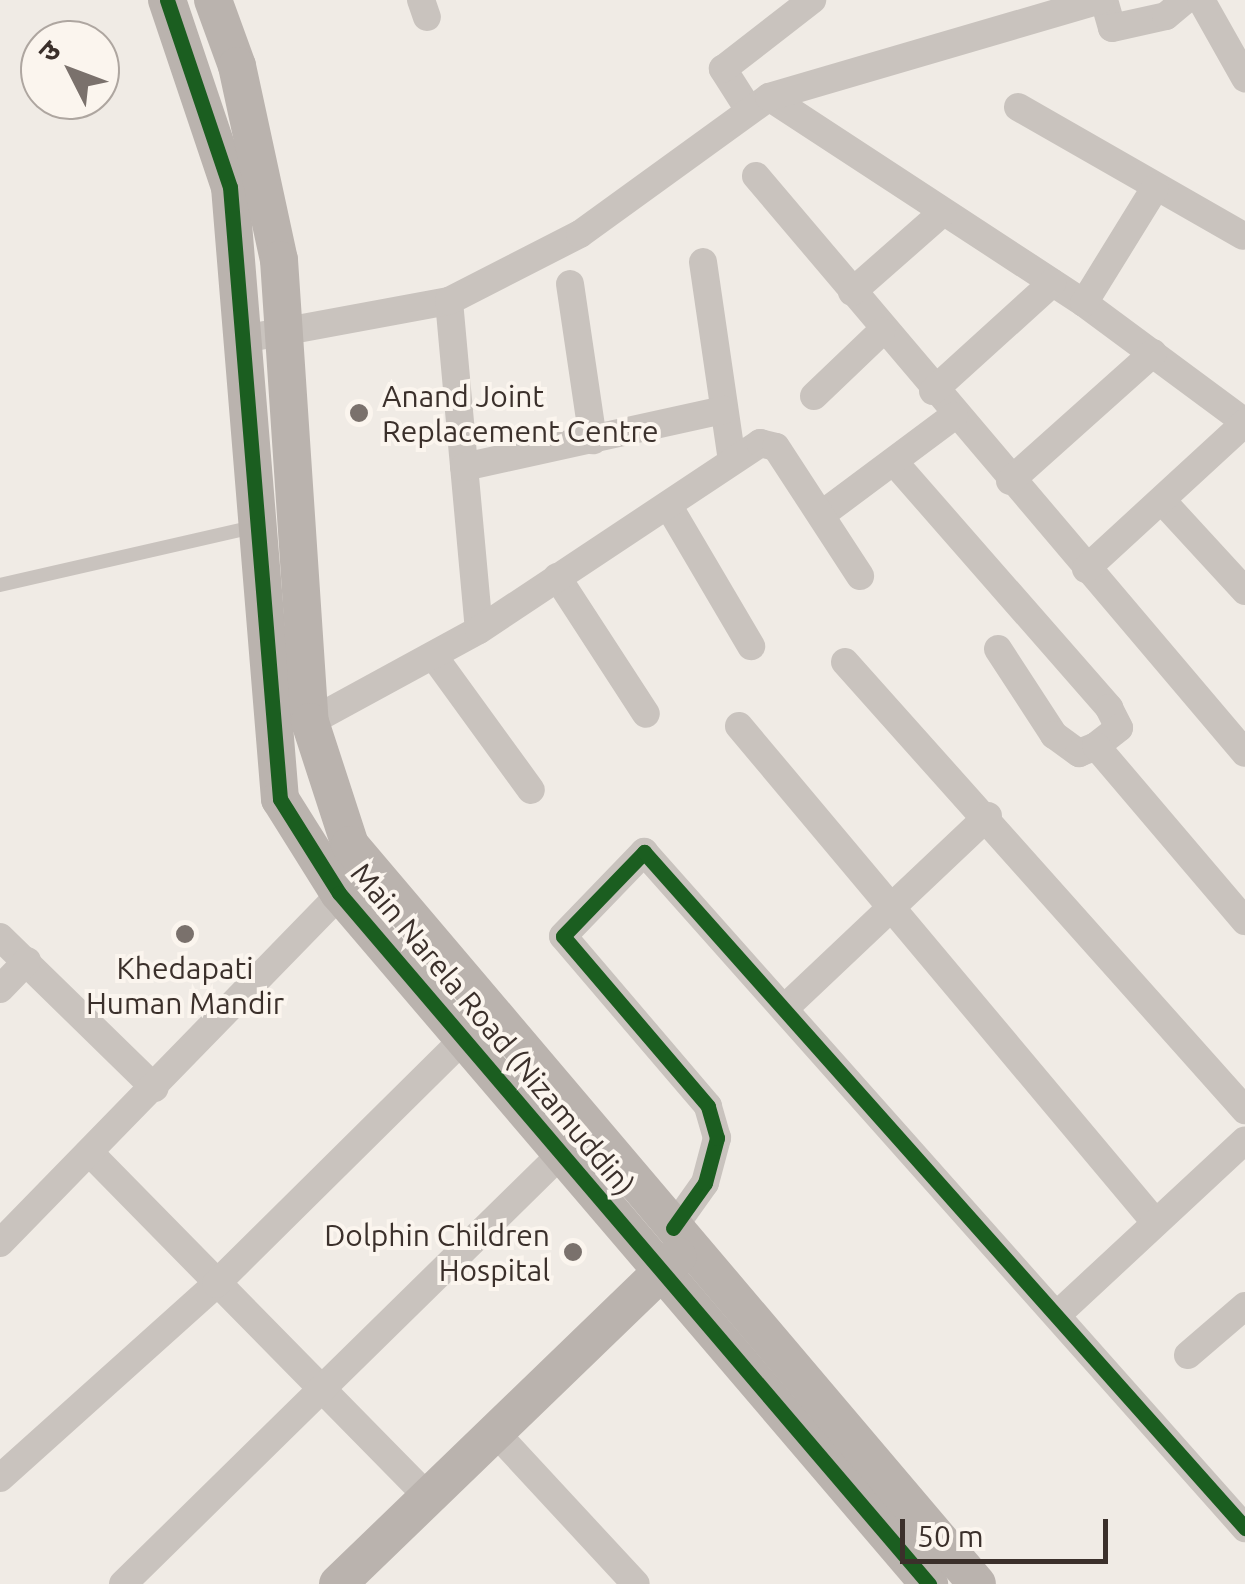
<!DOCTYPE html>
<meta charset="utf-8">
<style>
body{margin:0}
#map{position:relative;width:1245px;height:1584px;overflow:hidden;background:#f0ebe5;font-family:Ubuntu,"Noto Sans Devanagari",sans-serif}
div>[style]{position:absolute}
[style*='--x']{left:calc(var(--x)*1px);top:calc(var(--y)*1px);width:calc(var(--w)*1px);rotate:calc(var(--a)*1deg)}
.lane>*{height:14px;margin:-7px;padding:0 7px;transform-origin:7px;border-radius:7px;background:#c9c3be}
.street>*{height:28px;margin:-14px;padding:0 14px;transform-origin:14px;border-radius:14px;background:#c9c3be}
.secondary>*{height:38px;margin:-19px;padding:0 19px;transform-origin:19px;border-radius:19px;background:#bab3ae}
.cycleway>*{height:15px;margin:-7.5px;padding:0 7.5px;transform-origin:7.5px;border-radius:7.5px;background:#1b5e20}
.dots>*{width:28px;height:28px;translate:-50% -50%;box-sizing:border-box;border:5px solid #fbf5ee;border-radius:50%}
span{translate:-50% -50%;white-space:nowrap;text-align:center;line-height:1.15;-webkit-text-stroke:8px #fbf5ee;paint-order:stroke}
.poi-label{font-size:30px;color:#3b302b}
.left{translate:0 -50%;text-align:left}
.right{translate:-100% -50%;text-align:right}
.street-label{font-size:30px;color:#3b302b}
.north{position:absolute;left:20px;top:20px;width:100px;height:100px;box-sizing:border-box;background:#fbf5ee;border:2px solid #aea6a0;border-radius:50%;rotate:312deg;font-size:28px;font-weight:700;line-height:40px;text-align:center;color:#3b302b}
.north::after{content:'';display:block;margin:auto;width:35px;height:45px;background:#7a716c;clip-path:polygon(50% 0,100% 100%,50% 72%,0 100%)}
.scale{position:absolute;left:900px;top:1519px;width:208px;height:45px;box-sizing:border-box;border:5px solid #3b302b;border-top:0;padding-left:12px;font-size:30px;line-height:35px;white-space:nowrap;color:#3b302b;-webkit-text-stroke:8px #fbf5ee;paint-order:stroke}
</style>
<div id="map">
<div class="lane">
<div style="--x:0;--y:585;--w:265;--a:-12.9"></div>
</div>
<div class="street">
<div style="--x:421;--y:0;--w:18;--a:71"></div>
<div style="--x:1104;--y:0;--w:29;--a:74"></div>
<div style="--x:1112;--y:28;--w:55;--a:-12.5"></div>
<div style="--x:1166;--y:16;--w:25;--a:-40"></div>
<div style="--x:1201;--y:0;--w:90;--a:60.6"></div>
<div style="--x:769;--y:97;--w:376;--a:33.2"></div>
<div style="--x:1084;--y:303;--w:200;--a:36.5"></div>
<div style="--x:1018;--y:107;--w:259;--a:29.8"></div>
<div style="--x:749;--y:110;--w:49;--a:-122.4"></div>
<div style="--x:723;--y:69;--w:113;--a:-37.8"></div>
<div style="--x:756;--y:176;--w:756;--a:49.72"></div>
<div style="--x:703;--y:262;--w:201;--a:81.7"></div>
<div style="--x:570;--y:284;--w:158;--a:81.6"></div>
<div style="--x:852;--y:292;--w:120;--a:-41.3"></div>
<div style="--x:449;--y:301;--w:330;--a:84.8"></div>
<div style="--x:1084;--y:303;--w:135;--a:-58.3"></div>
<div style="--x:243;--y:339;--w:209;--a:-10.5"></div>
<div style="--x:449;--y:301;--w:147;--a:-27.1"></div>
<div style="--x:580;--y:234;--w:233;--a:-35.9"></div>
<div style="--x:769;--y:97;--w:345;--a:-16.3"></div>
<div style="--x:933;--y:391;--w:161;--a:-42.2"></div>
<div style="--x:814;--y:396;--w:93;--a:-43.7"></div>
<div style="--x:894;--y:462;--w:327;--a:48.8"></div>
<div style="--x:1109;--y:708;--w:22;--a:63"></div>
<div style="--x:1119;--y:728;--w:29;--a:142"></div>
<div style="--x:464;--y:467;--w:266;--a:-12.4"></div>
<div style="--x:1010;--y:481;--w:192;--a:-41.8"></div>
<div style="--x:668;--y:505;--w:164;--a:59.5"></div>
<div style="--x:1166;--y:505;--w:117;--a:47.4"></div>
<div style="--x:821;--y:515;--w:166;--a:-36.7"></div>
<div style="--x:1086;--y:569;--w:216;--a:-42.6"></div>
<div style="--x:557;--y:577;--w:163;--a:57"></div>
<div style="--x:998;--y:649;--w:103;--a:56.9"></div>
<div style="--x:1054;--y:735;--w:31;--a:36"></div>
<div style="--x:1079;--y:753;--w:18;--a:-22"></div>
<div style="--x:1096;--y:746;--w:230;--a:49.6"></div>
<div style="--x:435;--y:658;--w:163;--a:54"></div>
<div style="--x:845;--y:662;--w:601;--a:48.24"></div>
<div style="--x:310;--y:722;--w:192;--a:-28.6"></div>
<div style="--x:479;--y:630;--w:338;--a:-33.6"></div>
<div style="--x:760;--y:443;--w:16;--a:14"></div>
<div style="--x:776;--y:447;--w:154;--a:56.9"></div>
<div style="--x:739;--y:726;--w:647;--a:50.01"></div>
<div style="--x:0;--y:937;--w:216;--a:44.3"></div>
<div style="--x:0;--y:989;--w:39;--a:-46"></div>
<div style="--x:786;--y:1007;--w:278;--a:-43.4"></div>
<div style="--x:92;--y:1155;--w:482;--a:45.5"></div>
<div style="--x:673;--y:1228;--w:55;--a:-54.6"></div>
<div style="--x:705;--y:1183;--w:47;--a:-75.1"></div>
<div style="--x:717;--y:1138;--w:33;--a:-106"></div>
<div style="--x:708;--y:1106;--w:223;--a:-130.5"></div>
<div style="--x:563;--y:936;--w:117;--a:-46"></div>
<div style="--x:644;--y:852;--w:905;--a:48.36"></div>
<div style="--x:0;--y:1243;--w:503;--a:-45.73"></div>
<div style="--x:1058;--y:1314;--w:255;--a:-42.9"></div>
<div style="--x:1188;--y:1355;--w:75;--a:-40.7"></div>
<div style="--x:495;--y:1432;--w:207;--a:47.2"></div>
<div style="--x:0;--y:1478;--w:290;--a:-41.9"></div>
<div style="--x:216;--y:1284;--w:349;--a:-44.7"></div>
<div style="--x:123;--y:1584;--w:614;--a:-44.47"></div>
</div>
<div class="secondary">
<div style="--x:167;--y:0;--w:197;--a:71.4"></div>
<div style="--x:230;--y:187;--w:614;--a:85.33"></div>
<div style="--x:280;--y:799;--w:111;--a:57.9"></div>
<div style="--x:339;--y:893;--w:909;--a:49.51"></div>
<div style="--x:213;--y:0;--w:70;--a:70"></div>
<div style="--x:237;--y:66;--w:198;--a:77.8"></div>
<div style="--x:279;--y:260;--w:463;--a:86.2"></div>
<div style="--x:310;--y:722;--w:129;--a:72"></div>
<div style="--x:350;--y:845;--w:969;--a:49.69"></div>
<div style="--x:338;--y:1584;--w:472;--a:-44"></div>
</div>
<div class="cycleway">
<div style="--x:167;--y:0;--w:197;--a:71.4"></div>
<div style="--x:230;--y:187;--w:614;--a:85.33"></div>
<div style="--x:280;--y:799;--w:111;--a:57.9"></div>
<div style="--x:339;--y:893;--w:909;--a:49.51"></div>
<div style="--x:673;--y:1228;--w:55;--a:-54.6"></div>
<div style="--x:705;--y:1183;--w:47;--a:-75.1"></div>
<div style="--x:717;--y:1138;--w:33;--a:-106"></div>
<div style="--x:708;--y:1106;--w:223;--a:-130.5"></div>
<div style="--x:563;--y:936;--w:117;--a:-46"></div>
<div style="--x:644;--y:852;--w:905;--a:48.36"></div>
</div>
<div class="dots">
<div style="left:359px;top:413px;background:#7a716c"></div>
<div style="left:185px;top:934px;background:#7a716c"></div>
<div style="left:573px;top:1252px;background:#7a716c"></div>
</div>
<div class="poi-label">
<span class="left" style="left:382px;top:413px">Anand Joint<br>Replacement Centre</span>
<span style="left:185px;top:985px">Khedapati<br>Human Mandir</span>
<span class="right" style="left:550px;top:1252px">Dolphin Children<br>Hospital</span>
</div>
<div class="street-label">
<span style="left:493px;top:1029px;rotate:50deg">Main Narela Road (Nizamuddin)</span>
</div>
<div class="north">उ</div>
<div class="scale">50 m</div>
</div>
